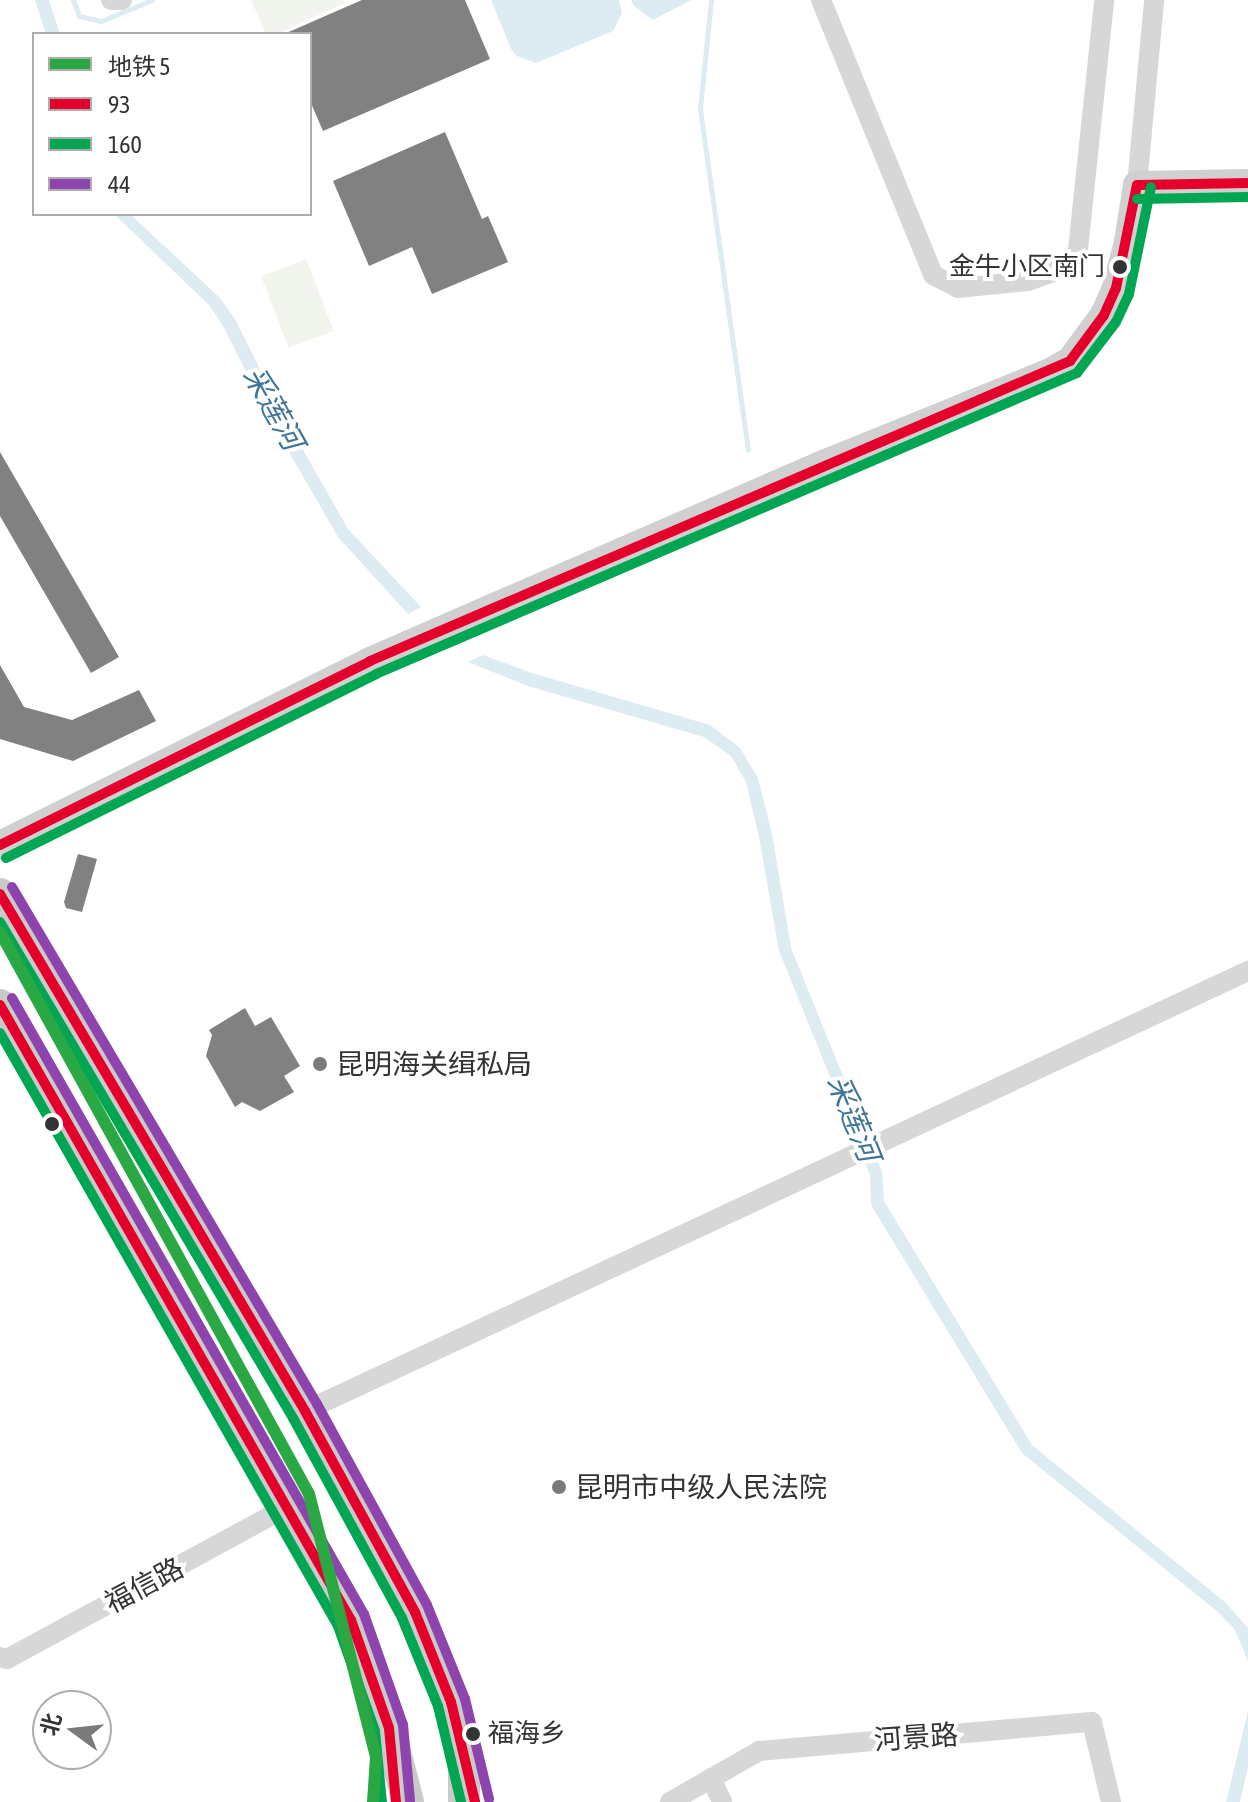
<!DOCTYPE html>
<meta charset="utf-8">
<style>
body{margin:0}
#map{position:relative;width:1248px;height:1802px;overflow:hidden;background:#fff;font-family:"Asap Condensed","Noto Sans SC",sans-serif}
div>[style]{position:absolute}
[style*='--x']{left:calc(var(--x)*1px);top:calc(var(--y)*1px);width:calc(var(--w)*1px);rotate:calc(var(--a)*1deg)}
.green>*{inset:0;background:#f1f5ed;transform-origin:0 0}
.water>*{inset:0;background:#ddebf3}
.stream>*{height:5px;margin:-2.5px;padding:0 2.5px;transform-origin:2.5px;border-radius:2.5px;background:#ddebf3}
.building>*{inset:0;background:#818181}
.street>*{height:20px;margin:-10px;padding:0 10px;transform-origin:10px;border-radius:10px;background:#d7d7d7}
.secondary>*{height:28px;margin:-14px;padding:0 14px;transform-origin:14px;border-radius:14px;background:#d0d0d0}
.primary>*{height:32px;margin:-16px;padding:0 16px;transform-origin:16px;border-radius:16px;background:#cacaca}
.bus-1>*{height:10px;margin:-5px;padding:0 5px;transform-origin:5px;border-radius:5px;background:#e4002b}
.bus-2>*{height:10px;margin:-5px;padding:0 5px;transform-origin:5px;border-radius:5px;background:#00a651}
.bus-3>*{height:10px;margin:-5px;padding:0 5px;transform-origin:5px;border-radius:5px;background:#8e44ad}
.metro-1>*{height:12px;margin:-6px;padding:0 6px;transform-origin:6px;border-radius:6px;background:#2aa844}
.dots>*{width:22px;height:22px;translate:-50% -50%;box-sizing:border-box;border:4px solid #fff;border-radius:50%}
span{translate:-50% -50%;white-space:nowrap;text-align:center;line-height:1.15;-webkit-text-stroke:8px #fff;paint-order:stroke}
.bus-label{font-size:26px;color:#333}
.right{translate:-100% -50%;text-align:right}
.left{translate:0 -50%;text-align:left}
.poi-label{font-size:28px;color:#333}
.street-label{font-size:28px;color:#333}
.water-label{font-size:30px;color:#3f7597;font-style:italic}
.legend{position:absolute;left:32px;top:32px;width:280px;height:184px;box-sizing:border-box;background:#fff;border:2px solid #adadad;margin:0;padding:10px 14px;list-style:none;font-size:24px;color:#333}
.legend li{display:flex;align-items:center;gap:16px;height:40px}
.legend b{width:40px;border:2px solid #adadad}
.north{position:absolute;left:32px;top:1690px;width:80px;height:80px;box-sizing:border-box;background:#fff;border:2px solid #adadad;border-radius:50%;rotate:285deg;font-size:22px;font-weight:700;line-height:32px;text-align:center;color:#333}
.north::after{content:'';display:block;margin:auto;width:28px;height:36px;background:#7a7a7a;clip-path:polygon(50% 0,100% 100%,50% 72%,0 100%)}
</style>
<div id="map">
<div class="green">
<div style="clip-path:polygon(251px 0,343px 0,345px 3px,277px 34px,266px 34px)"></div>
<div style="left:306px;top:259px;width:77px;height:48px;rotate:69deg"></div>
</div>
<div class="water">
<div style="clip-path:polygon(35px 0,49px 0,60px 34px,46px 34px)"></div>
<div style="clip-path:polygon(491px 0,619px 0,622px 13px,613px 31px,536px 63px,517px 56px,511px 49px)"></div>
<div style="clip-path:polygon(631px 0,691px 0,653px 20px,634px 6px)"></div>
<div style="clip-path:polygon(114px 214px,130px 214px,220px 298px,235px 319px,282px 413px,348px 529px,421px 607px,408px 614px,338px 537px,270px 419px,223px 326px,210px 306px)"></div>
<div style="clip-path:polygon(483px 655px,532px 673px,710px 725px,740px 748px,758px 778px,772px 834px,791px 948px,882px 1172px,884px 1201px,1032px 1445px,1226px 1603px,1248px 1628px,1248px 1661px,1235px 1630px,1218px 1612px,1022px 1453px,871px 1205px,870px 1175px,779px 951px,759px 837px,746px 782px,731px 756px,704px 737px,528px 686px,468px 662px)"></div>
<div style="clip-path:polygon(1248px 1711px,1248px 1767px,1240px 1802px,1226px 1802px)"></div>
</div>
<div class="stream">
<div style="--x:73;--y:0;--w:17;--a:69"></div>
<div style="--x:79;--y:16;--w:23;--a:13"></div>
<div style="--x:101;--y:21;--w:55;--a:-22.4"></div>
<div style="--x:711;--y:0;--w:110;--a:95.8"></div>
<div style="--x:700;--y:109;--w:344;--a:82"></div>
</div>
<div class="building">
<div style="clip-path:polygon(362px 0,465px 0,490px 59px,323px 131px,310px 101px,310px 34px,284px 34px)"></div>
<div style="clip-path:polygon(445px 132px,482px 219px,488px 216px,508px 262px,432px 294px,412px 247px,369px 266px,333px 181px)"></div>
<div style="clip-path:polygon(0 452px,119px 657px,91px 673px,0 516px)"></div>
<div style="clip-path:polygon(0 665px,24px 707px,72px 720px,139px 690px,156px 721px,73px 761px,0 739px)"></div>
<div style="clip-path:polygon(78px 854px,97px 859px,82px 912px,66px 908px,64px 902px)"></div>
<div style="clip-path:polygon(245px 1008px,255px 1026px,271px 1017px,300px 1066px,284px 1076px,294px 1092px,260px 1111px,242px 1102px,235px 1107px,206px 1056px,212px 1035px,209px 1030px)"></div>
</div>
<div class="street">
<div style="--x:111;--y:0;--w:11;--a:0"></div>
<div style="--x:821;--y:0;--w:297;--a:67.8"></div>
<div style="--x:933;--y:275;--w:28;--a:27"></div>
<div style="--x:958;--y:288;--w:70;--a:-5.7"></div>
<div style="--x:1028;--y:281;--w:45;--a:-19.7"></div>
<div style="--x:1070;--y:266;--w:10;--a:-45"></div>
<div style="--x:1077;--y:259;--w:260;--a:-84"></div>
<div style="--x:1137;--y:185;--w:186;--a:-84.7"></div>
<div style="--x:305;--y:1411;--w:1041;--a:-25.01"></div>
<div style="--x:0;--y:1657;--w:7;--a:16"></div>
<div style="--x:7;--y:1659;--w:319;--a:-28.5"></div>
<div style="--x:711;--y:1778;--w:26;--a:65"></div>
<div style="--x:670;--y:1802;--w:103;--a:-29.8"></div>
<div style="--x:759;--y:1751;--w:334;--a:-5"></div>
<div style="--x:1092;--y:1722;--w:82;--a:76.6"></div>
</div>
<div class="secondary">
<div style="--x:0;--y:845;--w:413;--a:-26.4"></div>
<div style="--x:370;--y:661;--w:497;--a:-23.5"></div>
<div style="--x:826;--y:463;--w:242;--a:-22.1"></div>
<div style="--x:1050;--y:372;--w:23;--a:-29"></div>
<div style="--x:1070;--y:361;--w:57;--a:-53.5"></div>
<div style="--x:1104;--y:315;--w:30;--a:-66"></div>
<div style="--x:1116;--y:288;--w:48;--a:-75.4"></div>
<div style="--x:1128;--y:242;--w:58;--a:-81"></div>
<div style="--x:1137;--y:185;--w:111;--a:-1"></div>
</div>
<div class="primary">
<div style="--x:0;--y:894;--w:600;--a:59.46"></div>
<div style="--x:305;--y:1411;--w:229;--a:61.3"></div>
<div style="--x:415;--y:1612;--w:97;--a:68.2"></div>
<div style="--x:451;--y:1702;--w:68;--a:79"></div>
<div style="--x:464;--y:1769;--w:33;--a:90"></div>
<div style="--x:0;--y:1005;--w:708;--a:60.29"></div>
<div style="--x:351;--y:1620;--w:114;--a:70.6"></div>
<div style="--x:389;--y:1728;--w:76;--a:75.6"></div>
</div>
<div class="bus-1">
<div style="--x:1137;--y:185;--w:111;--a:-1"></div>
<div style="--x:0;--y:845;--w:413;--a:-26.4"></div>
<div style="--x:370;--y:661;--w:762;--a:-23.2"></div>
<div style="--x:1070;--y:361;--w:57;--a:-53.5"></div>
<div style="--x:1104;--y:315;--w:30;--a:-66"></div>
<div style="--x:1116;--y:288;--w:105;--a:-78.5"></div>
<div style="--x:0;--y:894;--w:600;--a:59.46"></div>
<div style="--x:305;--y:1411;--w:229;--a:61.3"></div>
<div style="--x:415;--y:1612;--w:97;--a:68.2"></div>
<div style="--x:451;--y:1702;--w:103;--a:76.5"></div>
<div style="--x:0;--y:1005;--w:708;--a:60.29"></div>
<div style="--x:351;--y:1620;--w:114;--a:70.6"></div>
<div style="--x:389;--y:1728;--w:74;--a:84.6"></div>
</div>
<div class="bus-2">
<div style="--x:1137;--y:199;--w:111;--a:-1"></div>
<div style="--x:6;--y:858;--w:413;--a:-26.4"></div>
<div style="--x:376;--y:674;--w:763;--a:-23.24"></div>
<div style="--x:1077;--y:373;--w:64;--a:-52.6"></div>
<div style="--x:1116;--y:322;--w:31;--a:-65"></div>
<div style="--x:1129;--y:294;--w:109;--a:-78.4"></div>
<div style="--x:0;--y:922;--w:576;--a:59.43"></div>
<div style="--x:293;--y:1418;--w:228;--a:61.4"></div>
<div style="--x:402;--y:1618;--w:95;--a:67.8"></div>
<div style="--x:438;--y:1706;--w:99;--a:76.5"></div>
<div style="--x:0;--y:1033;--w:683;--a:60.32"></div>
<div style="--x:338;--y:1626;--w:111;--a:70.6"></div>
<div style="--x:375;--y:1731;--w:71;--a:84.4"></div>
</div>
<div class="bus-3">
<div style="--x:12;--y:887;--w:600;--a:59.46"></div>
<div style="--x:317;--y:1404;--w:229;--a:61.3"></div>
<div style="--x:427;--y:1605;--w:101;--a:68"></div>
<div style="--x:465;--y:1699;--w:103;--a:76.5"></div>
<div style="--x:12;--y:998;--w:709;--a:60.26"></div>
<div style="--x:364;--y:1614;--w:118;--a:70.6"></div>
<div style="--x:403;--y:1725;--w:76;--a:84.7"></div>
</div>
<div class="metro-1">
<div style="--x:0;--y:932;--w:641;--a:61.2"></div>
<div style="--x:309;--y:1494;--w:271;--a:75.7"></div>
<div style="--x:376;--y:1757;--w:45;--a:93.8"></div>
</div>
<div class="dots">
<div style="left:1120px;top:267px;background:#333"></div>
<div style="left:320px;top:1064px;background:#7a7a7a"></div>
<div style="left:52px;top:1124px;background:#333"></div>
<div style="left:559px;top:1487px;background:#7a7a7a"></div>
<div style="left:473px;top:1734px;background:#333"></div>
</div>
<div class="bus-label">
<span class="right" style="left:1105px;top:267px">金牛小区南门</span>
<span class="left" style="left:488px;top:1734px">福海乡</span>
</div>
<div class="poi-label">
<span class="left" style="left:336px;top:1064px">昆明海关缉私局</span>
<span class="left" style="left:575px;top:1487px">昆明市中级人民法院</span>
</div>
<div class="street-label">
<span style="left:144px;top:1585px;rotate:-28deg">福信路</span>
<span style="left:916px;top:1737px;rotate:-4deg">河景路</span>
</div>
<div class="water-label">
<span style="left:274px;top:408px;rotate:61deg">采莲河</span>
<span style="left:854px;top:1118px;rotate:68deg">采莲河</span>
</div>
<ul class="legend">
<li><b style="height:10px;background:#2aa844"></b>地铁 5</li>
<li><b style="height:10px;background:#e4002b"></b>93</li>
<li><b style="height:10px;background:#00a651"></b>160</li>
<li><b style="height:10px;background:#8e44ad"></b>44</li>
</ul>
<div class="north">北</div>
</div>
